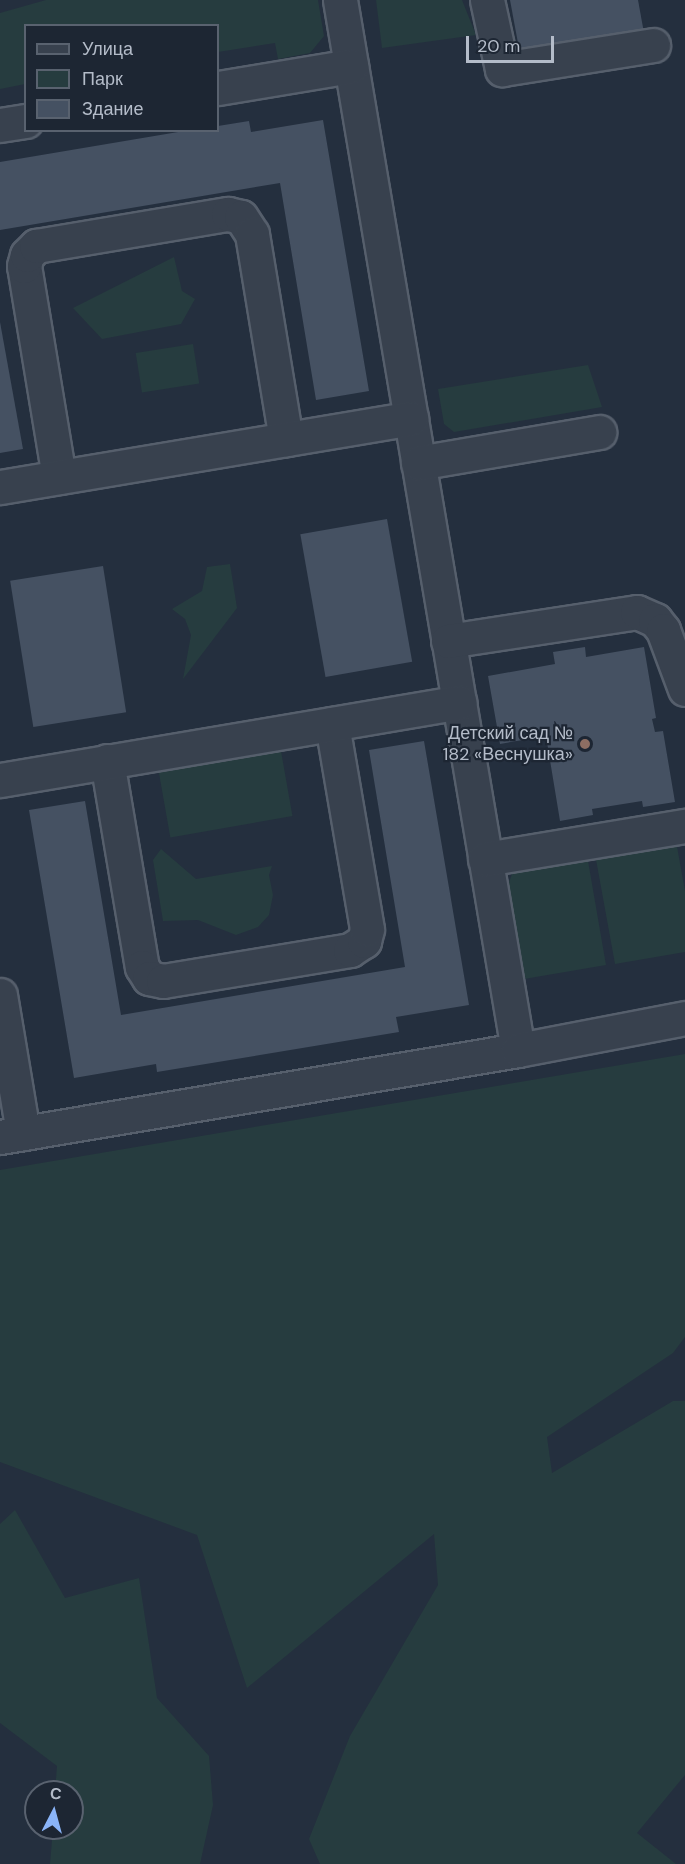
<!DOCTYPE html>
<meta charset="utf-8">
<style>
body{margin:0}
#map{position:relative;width:685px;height:1864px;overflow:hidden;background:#242f3e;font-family:"DM Sans",sans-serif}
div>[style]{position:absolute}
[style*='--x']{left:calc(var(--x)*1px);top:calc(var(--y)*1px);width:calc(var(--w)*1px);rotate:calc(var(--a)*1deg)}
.green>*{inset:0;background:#263c3f;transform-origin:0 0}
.building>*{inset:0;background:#455162;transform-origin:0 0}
.roads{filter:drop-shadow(2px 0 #565f6c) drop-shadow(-2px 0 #565f6c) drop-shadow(0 2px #565f6c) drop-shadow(0 -2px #565f6c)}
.minor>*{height:33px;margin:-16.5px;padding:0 16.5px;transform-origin:16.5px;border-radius:16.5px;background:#38414e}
.dots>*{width:16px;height:16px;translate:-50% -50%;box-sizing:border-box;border:3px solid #1d2633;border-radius:50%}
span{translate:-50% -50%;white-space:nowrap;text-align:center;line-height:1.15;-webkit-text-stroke:4.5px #1d2633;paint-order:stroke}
.poi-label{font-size:18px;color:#b4bcc9}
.right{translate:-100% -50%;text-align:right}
.legend{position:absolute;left:24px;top:24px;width:195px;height:108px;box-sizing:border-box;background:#1d2633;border:2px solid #59626f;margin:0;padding:8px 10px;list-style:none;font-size:18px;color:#b4bcc9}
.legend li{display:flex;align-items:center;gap:12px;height:30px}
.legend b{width:30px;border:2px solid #59626f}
.north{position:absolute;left:24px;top:1780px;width:60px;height:60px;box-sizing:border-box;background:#1d2633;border:2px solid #59626f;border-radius:50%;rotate:6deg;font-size:16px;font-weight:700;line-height:24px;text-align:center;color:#b4bcc9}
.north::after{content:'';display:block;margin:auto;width:21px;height:27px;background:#8ab4f8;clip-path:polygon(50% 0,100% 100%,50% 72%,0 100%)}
.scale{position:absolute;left:466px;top:36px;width:88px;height:27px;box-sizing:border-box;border:3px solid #b4bcc9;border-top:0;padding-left:8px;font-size:18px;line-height:21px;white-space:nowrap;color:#b4bcc9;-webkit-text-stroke:4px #1d2633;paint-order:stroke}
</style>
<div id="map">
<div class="green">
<div style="clip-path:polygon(46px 0,318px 0,324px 36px,310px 53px,278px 59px,275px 43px,218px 52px,218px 26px,26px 26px,25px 84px,0 89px,0 13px)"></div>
<div style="clip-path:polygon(376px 0,462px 0,476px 35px,382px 48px)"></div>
<div style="clip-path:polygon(174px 257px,182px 291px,195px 299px,181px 324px,102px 339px,73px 308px)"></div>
<div style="left:193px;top:344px;width:40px;height:58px;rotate:81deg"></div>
<div style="clip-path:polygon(588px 365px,602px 407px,454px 432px,444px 424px,438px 389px)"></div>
<div style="clip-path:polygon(230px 564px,237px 608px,183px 679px,191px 635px,185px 619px,172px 609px,202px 591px,207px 567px)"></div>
<div style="left:281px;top:751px;width:66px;height:124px;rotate:80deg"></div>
<div style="clip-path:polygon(676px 841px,685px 891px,685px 952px,615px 964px,595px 854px)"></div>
<div style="clip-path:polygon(161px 849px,196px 879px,272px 866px,269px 875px,273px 895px,269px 915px,258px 927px,236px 935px,198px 920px,163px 921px,153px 860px)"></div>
<div style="clip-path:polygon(587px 855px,606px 965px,524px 979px,508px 885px,512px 874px,516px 869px)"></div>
<div style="clip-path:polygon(685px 1054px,685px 1337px,673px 1353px,547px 1437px,552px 1473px,673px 1401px,685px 1401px,685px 1775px,637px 1833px,676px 1864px,320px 1864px,309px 1839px,350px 1736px,438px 1585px,434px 1534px,247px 1688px,197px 1535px,0 1462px,0 1170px)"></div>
<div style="clip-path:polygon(15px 1510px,65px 1598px,139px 1578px,157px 1698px,209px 1756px,213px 1805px,200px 1864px,50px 1864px,53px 1828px,72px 1828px,72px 1792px,55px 1792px,57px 1766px,0 1723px,0 1524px)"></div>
</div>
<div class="building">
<div style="clip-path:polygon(510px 0,638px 0,644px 33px,520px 54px)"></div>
<div style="clip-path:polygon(323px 120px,369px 391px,316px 400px,280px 183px,0 230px,0 162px,190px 130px,218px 130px,218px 126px,249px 121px,251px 132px)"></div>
<div style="clip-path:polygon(0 322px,23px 449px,0 453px)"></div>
<div style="left:387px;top:519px;width:145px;height:88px;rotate:80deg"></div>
<div style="left:103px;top:566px;width:148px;height:94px;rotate:81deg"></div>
<div style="clip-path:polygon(585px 647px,586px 657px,644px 647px,656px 718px,652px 719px,655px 732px,663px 731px,675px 802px,643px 807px,642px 801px,592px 809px,593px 815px,560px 821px,546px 736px,500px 744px,488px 676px,555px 664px,553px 652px)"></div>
<div style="clip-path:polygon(424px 741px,469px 1005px,396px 1017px,399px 1032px,157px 1072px,156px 1064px,74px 1078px,29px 810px,85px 801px,121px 1015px,405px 967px,369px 750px)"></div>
</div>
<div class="roads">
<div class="minor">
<div style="--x:340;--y:0;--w:1065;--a:80.38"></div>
<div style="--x:487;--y:0;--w:71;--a:77.7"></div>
<div style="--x:502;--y:69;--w:153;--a:-9"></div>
<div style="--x:218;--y:88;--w:135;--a:-9.4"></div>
<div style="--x:0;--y:125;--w:26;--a:-9"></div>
<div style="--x:418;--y:463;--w:184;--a:-9.7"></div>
<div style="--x:59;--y:477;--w:214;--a:-99.4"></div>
<div style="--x:24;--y:266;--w:11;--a:-75"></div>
<div style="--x:27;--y:255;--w:13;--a:-45"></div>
<div style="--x:36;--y:246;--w:195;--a:-9.5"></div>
<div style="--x:228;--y:214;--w:13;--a:13"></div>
<div style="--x:241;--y:217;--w:20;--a:57"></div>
<div style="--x:252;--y:234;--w:208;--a:80.6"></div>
<div style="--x:0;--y:487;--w:417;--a:-9.5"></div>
<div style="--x:448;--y:641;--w:191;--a:-8.7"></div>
<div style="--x:637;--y:612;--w:20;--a:24"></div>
<div style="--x:655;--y:620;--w:13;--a:51"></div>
<div style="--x:663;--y:630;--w:63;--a:69.6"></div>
<div style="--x:107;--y:761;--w:209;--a:80.4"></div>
<div style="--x:142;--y:967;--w:13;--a:58"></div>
<div style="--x:149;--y:978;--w:14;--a:12"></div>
<div style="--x:163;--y:981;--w:190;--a:-9.4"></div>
<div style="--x:350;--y:950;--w:17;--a:-33"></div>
<div style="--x:364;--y:941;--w:12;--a:-76"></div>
<div style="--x:367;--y:929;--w:208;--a:-99.7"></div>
<div style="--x:0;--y:780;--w:466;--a:-9.6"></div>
<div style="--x:485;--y:859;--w:203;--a:-9.4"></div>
<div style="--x:0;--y:995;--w:140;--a:80.5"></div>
<div style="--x:0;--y:1137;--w:525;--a:-9.53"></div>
<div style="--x:518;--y:1050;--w:170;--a:-10.8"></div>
</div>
</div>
<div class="dots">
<div style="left:585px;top:744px;background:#8d6e63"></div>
</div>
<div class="poi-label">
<span class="right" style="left:573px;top:744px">Детский сад №<br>182 «Веснушка»</span>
</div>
<ul class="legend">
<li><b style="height:8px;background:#38414e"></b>Улица</li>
<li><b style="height:16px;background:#263c3f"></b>Парк</li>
<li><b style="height:16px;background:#455162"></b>Здание</li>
</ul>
<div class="north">С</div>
<div class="scale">20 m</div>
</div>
